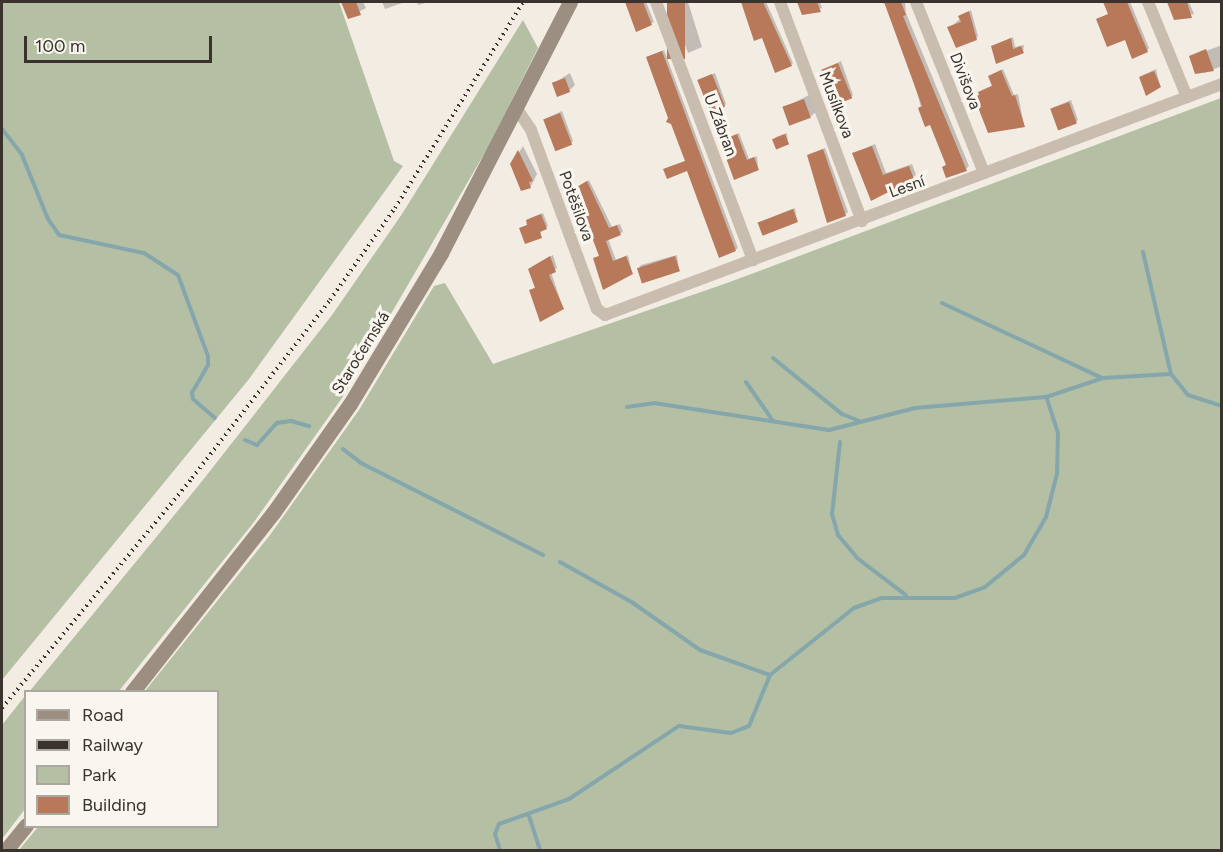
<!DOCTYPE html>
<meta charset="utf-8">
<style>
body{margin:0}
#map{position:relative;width:1223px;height:852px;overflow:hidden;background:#f2ece3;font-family:Figtree,sans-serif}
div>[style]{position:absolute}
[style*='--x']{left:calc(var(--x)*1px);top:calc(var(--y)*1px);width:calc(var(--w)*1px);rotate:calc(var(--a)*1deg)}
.green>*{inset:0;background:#b4bfa4}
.shadow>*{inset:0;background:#0003}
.stream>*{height:4px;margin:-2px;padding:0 2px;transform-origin:2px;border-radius:2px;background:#85a7ac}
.building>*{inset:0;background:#b8795a;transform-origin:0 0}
.street>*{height:12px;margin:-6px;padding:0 6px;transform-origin:6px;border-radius:6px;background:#c9bdb0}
.secondary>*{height:15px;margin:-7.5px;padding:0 7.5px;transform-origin:7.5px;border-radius:7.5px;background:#9c8e81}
.rail>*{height:4px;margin-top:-2px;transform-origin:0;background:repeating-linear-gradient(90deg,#39322d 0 1.5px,transparent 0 6px)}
span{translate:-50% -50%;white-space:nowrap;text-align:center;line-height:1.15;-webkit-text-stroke:6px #f9f6ef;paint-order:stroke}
.street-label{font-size:16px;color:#39322d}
.frame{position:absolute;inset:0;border:3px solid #39322d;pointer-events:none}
.legend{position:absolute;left:24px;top:690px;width:195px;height:138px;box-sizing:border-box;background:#f9f6ef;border:2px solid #aca8a1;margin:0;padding:8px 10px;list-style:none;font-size:18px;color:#39322d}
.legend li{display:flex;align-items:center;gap:12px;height:30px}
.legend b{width:30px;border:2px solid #aca8a1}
.scale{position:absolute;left:24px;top:36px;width:188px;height:27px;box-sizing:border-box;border:3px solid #39322d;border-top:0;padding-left:8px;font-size:18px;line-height:21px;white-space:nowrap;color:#39322d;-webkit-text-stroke:4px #f9f6ef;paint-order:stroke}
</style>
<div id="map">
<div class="green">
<div style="clip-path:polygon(2px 2px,339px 2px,394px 161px,403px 166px,249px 379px,2px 680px)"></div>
<div style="clip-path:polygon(523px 20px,538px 48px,487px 149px,342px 398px,254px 522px,119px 691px,29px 692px,199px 485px,332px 315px,402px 214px)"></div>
<div style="clip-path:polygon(1221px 98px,1221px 850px,19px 850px,38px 827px,218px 826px,218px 692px,145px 691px,270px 535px,359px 410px,434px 286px,445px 283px,493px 364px,727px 283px)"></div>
<div style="clip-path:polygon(25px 696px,25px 809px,2px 839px,2px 725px)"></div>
</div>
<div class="shadow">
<div style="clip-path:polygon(343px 2px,363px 2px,366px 8px,349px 17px)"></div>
<div style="clip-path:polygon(382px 2px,405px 2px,385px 9px)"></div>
<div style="clip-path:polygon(417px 2px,428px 2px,418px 5px)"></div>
<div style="clip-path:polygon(627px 2px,646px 2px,654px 22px,637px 30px)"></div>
<div style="clip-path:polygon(669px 2px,688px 2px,702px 47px,688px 53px)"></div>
<div style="clip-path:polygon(766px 2px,793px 63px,791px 65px,763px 36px,746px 3px)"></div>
<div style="clip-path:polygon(799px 2px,820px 2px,822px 8px,803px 14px)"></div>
<div style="clip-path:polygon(882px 2px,905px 2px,906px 13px,969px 166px,966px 169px,947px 176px,943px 167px,947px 164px,931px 123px,926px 125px,910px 68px,887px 6px)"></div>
<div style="clip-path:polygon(1105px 2px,1130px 2px,1149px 48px,1147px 51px,1098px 20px,1110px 13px)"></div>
<div style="clip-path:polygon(1169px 2px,1189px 2px,1194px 14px,1175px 18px)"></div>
<div style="clip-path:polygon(971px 10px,978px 36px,976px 39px,949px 28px)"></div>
<div style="clip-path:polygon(1013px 37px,1015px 47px,1024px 45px,1023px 52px,993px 46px)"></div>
<div style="clip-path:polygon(1222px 45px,1222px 66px,1204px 73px,1190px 57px)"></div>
<div style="clip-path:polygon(664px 50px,738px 248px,735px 250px,687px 169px,667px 168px,686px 161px,647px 57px)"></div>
<div style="clip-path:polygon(841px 61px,853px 95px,851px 97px,823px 70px)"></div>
<div style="clip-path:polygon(1003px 69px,1014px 95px,1018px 94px,1024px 125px,981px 95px,982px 90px,993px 85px,990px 76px)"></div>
<div style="clip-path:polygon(1156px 69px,1160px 86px,1140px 78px,1143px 75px)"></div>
<div style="clip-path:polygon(570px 73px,575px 85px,569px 91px,554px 83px)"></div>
<div style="clip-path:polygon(715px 73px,726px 104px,724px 106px,698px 80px)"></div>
<div style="clip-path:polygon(809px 95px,816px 112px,810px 117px,784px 108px)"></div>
<div style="clip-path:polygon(1071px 100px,1078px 120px,1076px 122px,1052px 108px)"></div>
<div style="clip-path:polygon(562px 111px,573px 141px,571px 143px,545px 119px)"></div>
<div style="clip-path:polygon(739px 133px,749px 159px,757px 156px,758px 169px,721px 141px)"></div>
<div style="clip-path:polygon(787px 133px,788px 143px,774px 139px,776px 137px)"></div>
<div style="clip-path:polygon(875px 144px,886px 173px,912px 164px,916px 175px,872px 199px,854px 153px)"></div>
<div style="clip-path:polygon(523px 146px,537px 174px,531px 186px,522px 190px,512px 164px)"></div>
<div style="clip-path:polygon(825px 148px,848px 212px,845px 215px,808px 156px)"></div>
<div style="clip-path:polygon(589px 180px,612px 227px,620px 224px,623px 232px,608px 239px,616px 260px,628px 255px,632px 273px,594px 259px,600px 255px,574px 189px)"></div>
<div style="clip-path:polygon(795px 208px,797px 221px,760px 223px,762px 221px)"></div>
<div style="clip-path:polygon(543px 213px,548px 226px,541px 230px,541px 236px,521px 228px,529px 224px,530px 218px)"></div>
<div style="clip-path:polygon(553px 255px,557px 268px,551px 272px,563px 308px,530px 290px,536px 287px,532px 267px)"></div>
<div style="clip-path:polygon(677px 255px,679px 270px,639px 267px,641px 265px)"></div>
</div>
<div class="stream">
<div style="--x:2;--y:129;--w:33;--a:52"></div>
<div style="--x:22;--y:155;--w:69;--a:67.9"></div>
<div style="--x:48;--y:219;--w:19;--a:55"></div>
<div style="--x:59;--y:235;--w:87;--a:12"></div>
<div style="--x:144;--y:253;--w:40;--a:32.9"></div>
<div style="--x:178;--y:275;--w:86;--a:69.7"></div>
<div style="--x:208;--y:356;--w:9;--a:90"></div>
<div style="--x:208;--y:365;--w:32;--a:120"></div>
<div style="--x:192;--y:393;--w:6;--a:81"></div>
<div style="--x:193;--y:399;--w:29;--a:41"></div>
<div style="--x:1143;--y:252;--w:125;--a:77.1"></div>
<div style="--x:1171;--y:374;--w:27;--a:51"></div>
<div style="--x:1188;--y:395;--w:36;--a:18"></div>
<div style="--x:942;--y:303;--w:177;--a:25.1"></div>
<div style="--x:773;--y:358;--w:89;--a:39.1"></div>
<div style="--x:842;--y:414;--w:18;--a:22"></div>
<div style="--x:746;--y:382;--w:47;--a:55.3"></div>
<div style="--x:627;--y:407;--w:27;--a:-8"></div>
<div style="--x:654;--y:403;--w:177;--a:8.8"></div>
<div style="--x:829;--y:430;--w:89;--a:-14.3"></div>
<div style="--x:915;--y:408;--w:131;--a:-4.8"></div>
<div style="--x:1046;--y:397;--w:60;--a:-18.4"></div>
<div style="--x:1103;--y:378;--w:68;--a:-3.4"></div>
<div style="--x:245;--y:440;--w:13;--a:23"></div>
<div style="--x:257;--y:445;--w:30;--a:-48"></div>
<div style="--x:277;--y:423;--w:14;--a:-8"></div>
<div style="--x:291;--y:421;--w:19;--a:16"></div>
<div style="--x:840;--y:442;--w:72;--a:96.3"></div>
<div style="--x:832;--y:514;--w:22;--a:74"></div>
<div style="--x:838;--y:535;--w:30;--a:50"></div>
<div style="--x:857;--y:558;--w:61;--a:37.1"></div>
<div style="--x:343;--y:449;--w:23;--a:38"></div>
<div style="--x:361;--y:463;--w:204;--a:26.8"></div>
<div style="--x:560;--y:562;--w:84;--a:29.3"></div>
<div style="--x:633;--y:603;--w:82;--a:35"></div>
<div style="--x:700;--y:650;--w:74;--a:19.7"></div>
<div style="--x:770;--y:675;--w:107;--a:-38.6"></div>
<div style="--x:854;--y:608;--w:29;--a:-20"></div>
<div style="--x:881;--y:598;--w:74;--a:0"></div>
<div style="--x:955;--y:598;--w:32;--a:-20"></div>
<div style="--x:985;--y:587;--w:50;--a:-39.4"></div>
<div style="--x:1024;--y:555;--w:44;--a:-59.9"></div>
<div style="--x:1046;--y:517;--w:44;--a:-75.7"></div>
<div style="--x:1057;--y:474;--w:41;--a:-88.6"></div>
<div style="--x:1058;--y:433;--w:38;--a:-108"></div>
<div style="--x:529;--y:816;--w:36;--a:72"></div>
<div style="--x:500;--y:850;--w:17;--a:-107"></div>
<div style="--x:495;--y:834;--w:11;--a:-68"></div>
<div style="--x:499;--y:824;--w:74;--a:-19.7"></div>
<div style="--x:569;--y:799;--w:132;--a:-33.6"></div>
<div style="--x:679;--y:726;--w:52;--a:7.7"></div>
<div style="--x:731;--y:733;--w:19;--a:-21"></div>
<div style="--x:749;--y:726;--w:55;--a:-67.6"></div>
</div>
<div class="building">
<div style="clip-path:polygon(341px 2px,356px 2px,361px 15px,348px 19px)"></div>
<div style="clip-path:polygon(625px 2px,643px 2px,652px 25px,636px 32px)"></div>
<div style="left:667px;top:2px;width:18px;height:57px"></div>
<div style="clip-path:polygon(741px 2px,763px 2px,792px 66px,775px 73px,762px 38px,754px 41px)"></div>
<div style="clip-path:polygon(797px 2px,817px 2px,821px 12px,802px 15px)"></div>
<div style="clip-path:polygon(884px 2px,901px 2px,906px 15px,903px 16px,967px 171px,946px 178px,942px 167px,946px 165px,930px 125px,925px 127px,918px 108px,922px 106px)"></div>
<div style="clip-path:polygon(1103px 2px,1127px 2px,1148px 52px,1132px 59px,1125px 40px,1107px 47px,1096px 19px,1108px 14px)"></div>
<div style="clip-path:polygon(1167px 2px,1187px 2px,1192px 18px,1174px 20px)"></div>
<div style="clip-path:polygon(969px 11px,977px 40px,956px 48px,947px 27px,961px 22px,958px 16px)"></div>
<div style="clip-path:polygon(1011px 38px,1013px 49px,1021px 46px,1024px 53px,996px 64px,991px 46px)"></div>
<div style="clip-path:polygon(1206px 49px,1214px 71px,1195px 74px,1189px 56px)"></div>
<div style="clip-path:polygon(662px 51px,736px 251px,719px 258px,687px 171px,667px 179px,663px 169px,685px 161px,671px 124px,666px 122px,668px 118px,646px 57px)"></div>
<div style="left:838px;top:63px;width:38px;height:18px;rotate:68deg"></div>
<div style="clip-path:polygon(1001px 70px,1012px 96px,1015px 95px,1025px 127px,988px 133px,974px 97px,979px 95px,978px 92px,992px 86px,988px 76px)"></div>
<div style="clip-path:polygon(1154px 71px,1161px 87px,1146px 96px,1139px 77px)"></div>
<div style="left:712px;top:74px;width:35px;height:16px;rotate:68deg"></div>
<div style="left:565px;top:78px;width:15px;height:14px;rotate:70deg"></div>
<div style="left:804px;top:99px;width:20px;height:23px;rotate:70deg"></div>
<div style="left:1069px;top:102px;width:23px;height:20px;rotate:70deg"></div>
<div style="left:560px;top:113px;width:34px;height:18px;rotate:69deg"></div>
<div style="clip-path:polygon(737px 134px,747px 160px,754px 157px,759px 170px,734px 180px,720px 141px)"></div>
<div style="left:785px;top:134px;width:11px;height:14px;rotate:68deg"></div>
<div style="clip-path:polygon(872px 146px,883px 175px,909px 166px,914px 179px,871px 201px,852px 153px)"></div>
<div style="clip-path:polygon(823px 149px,846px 216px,827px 223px,807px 155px)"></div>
<div style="clip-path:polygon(518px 150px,533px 181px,529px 182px,531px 188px,521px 191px,510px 164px)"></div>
<div style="clip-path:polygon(587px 181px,609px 228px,617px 225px,621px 235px,606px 241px,613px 261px,626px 256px,633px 274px,603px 290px,593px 258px,599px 256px,581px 208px,577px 209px,570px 191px)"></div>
<div style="left:793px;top:209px;width:14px;height:38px;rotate:69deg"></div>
<div style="clip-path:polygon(541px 214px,547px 229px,540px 232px,542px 238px,525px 244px,519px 228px,527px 225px,526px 220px)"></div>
<div style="clip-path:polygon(550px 256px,556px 272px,549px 275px,564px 309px,540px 322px,529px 290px,535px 288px,528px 269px)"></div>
<div style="left:675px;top:256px;width:16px;height:40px;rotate:72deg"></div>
</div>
<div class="street">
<div style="--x:656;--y:2;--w:276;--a:69.4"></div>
<div style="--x:780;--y:2;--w:234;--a:69.5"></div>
<div style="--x:916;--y:2;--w:184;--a:68.3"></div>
<div style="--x:1148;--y:2;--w:103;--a:67.7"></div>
<div style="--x:517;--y:109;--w:25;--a:56"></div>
<div style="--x:531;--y:130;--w:191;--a:69.8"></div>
<div style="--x:597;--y:309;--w:10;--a:37"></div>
<div style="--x:605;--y:315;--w:659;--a:-20.53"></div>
</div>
<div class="secondary">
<div style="--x:132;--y:692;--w:228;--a:-51.8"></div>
<div style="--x:273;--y:513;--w:133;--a:-54.8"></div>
<div style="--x:350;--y:404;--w:176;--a:-58.9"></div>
<div style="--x:441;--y:253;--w:282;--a:-62.8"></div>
<div style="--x:6;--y:850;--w:32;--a:-51"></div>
</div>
<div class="rail">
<div style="--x:2;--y:708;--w:298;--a:-50.4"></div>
<div style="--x:192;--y:478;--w:225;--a:-52.2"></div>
<div style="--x:330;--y:300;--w:113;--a:-54.8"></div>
<div style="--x:395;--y:208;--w:243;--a:-58.1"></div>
</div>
<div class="street-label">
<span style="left:965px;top:81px;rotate:69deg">Divišova</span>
<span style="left:836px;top:105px;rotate:69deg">Musílkova</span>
<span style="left:720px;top:125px;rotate:69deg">U Zábran</span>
<span style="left:907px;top:187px;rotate:-20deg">Lesní</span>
<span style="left:576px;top:206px;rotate:70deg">Potěšilova</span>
<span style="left:361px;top:353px;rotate:-58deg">Staročernská</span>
</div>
<div class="frame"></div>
<ul class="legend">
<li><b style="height:8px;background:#9c8e81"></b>Road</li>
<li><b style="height:8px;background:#39322d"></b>Railway</li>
<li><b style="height:16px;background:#b4bfa4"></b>Park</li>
<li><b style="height:16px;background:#b8795a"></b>Building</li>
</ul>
<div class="scale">100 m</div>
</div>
